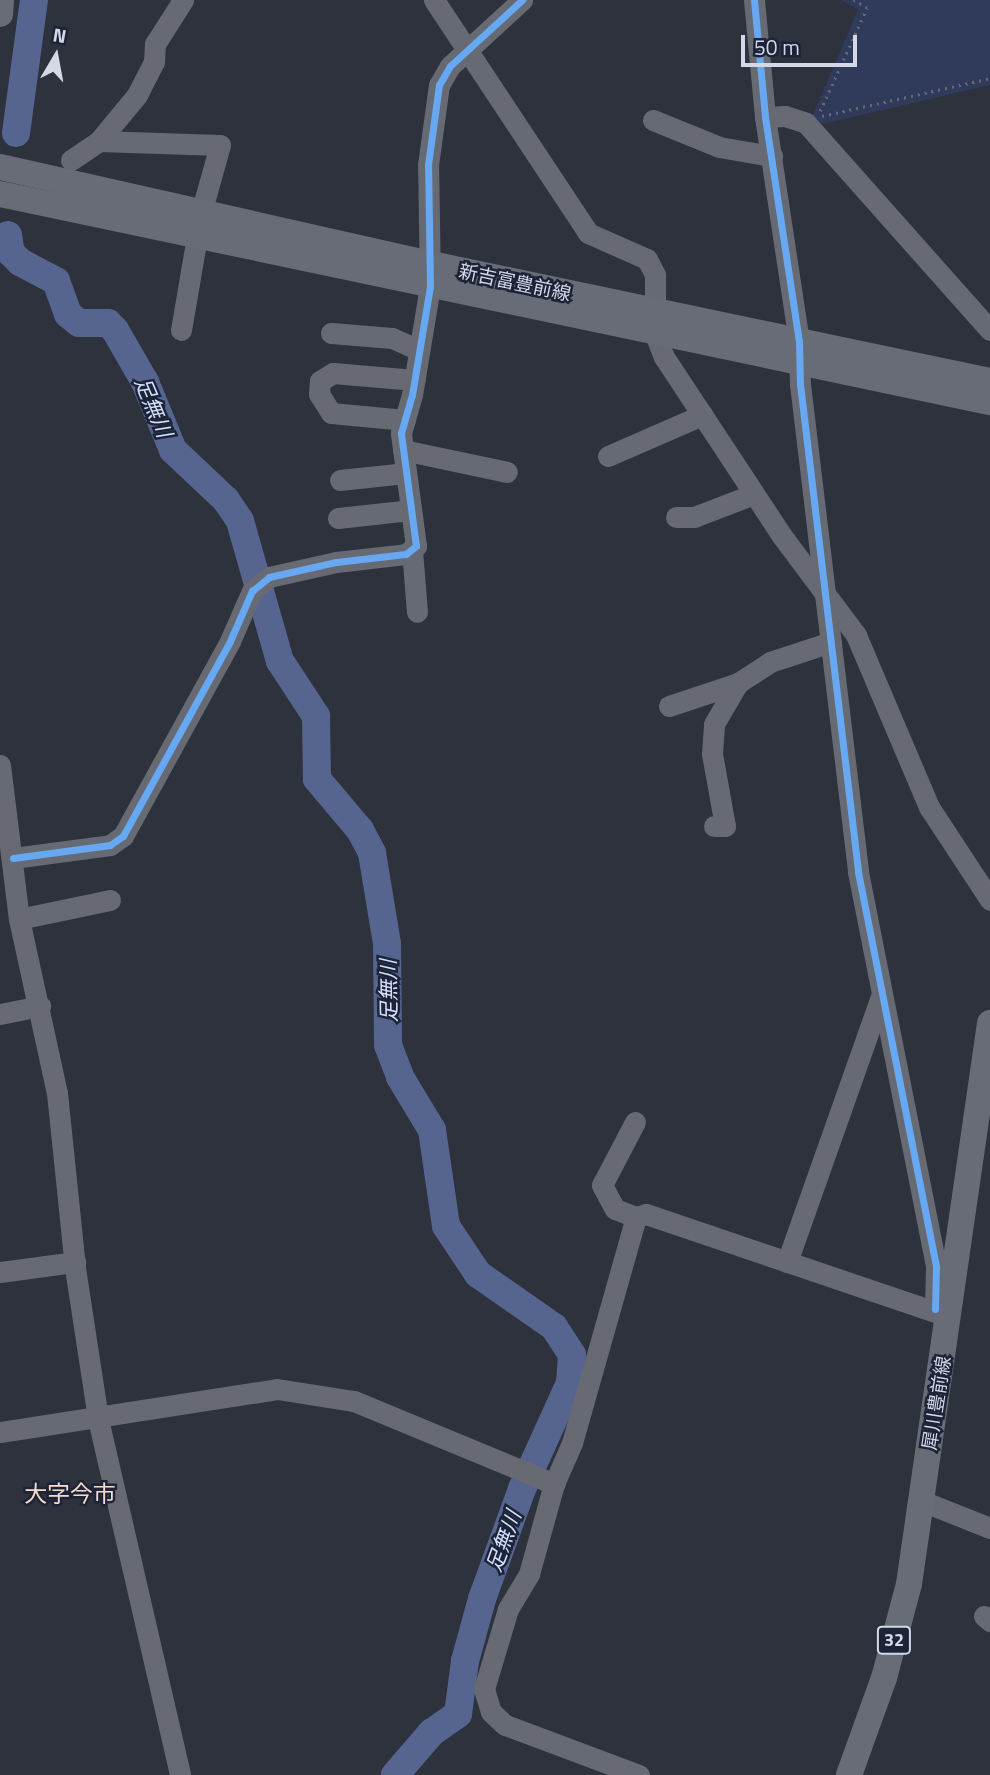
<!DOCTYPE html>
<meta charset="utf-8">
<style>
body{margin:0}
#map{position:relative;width:990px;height:1775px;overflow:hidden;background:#2d323d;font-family:"Titillium Web","Noto Sans JP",sans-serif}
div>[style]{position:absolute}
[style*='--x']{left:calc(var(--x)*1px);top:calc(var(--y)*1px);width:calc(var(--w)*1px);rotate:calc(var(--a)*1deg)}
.green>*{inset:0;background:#303a5a}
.river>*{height:28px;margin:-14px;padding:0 14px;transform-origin:14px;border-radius:14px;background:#566590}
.path>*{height:2.5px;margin-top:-1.25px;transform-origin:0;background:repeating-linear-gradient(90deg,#666972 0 2px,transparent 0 7px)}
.minor>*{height:21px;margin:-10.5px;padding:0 10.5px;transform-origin:10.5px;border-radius:10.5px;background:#676a73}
.major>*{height:26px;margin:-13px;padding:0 13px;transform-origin:13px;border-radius:13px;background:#686c76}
.cycleway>*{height:7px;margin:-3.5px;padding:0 3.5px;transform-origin:3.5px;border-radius:3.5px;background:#66a8f1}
span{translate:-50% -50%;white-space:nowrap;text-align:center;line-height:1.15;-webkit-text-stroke:5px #1d2438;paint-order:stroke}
.shield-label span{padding:2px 5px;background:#1d2438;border:2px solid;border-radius:5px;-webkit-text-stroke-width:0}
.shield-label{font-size:18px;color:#d4d9e7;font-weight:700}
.street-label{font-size:19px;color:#d4d9e7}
.water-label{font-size:21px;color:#d5e0fe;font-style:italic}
.quarter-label{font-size:23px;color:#f8daca}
.north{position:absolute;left:21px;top:21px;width:70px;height:70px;-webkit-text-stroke:5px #1d2438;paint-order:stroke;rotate:10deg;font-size:19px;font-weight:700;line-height:28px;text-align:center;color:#d4d9e7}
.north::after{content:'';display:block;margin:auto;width:24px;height:32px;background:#d4d9e7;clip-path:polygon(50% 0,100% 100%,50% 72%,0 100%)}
.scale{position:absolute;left:741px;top:35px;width:116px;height:32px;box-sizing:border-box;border:4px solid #d4d9e7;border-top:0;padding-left:9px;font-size:21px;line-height:24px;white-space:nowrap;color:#d4d9e7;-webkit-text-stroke:5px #1d2438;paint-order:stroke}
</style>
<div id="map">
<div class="green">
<div style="clip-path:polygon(841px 0,990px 0,990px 85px,823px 124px,812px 117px,858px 10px)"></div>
</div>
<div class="river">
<div style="--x:16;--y:133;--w:134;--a:-82.3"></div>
<div style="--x:8;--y:235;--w:18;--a:81"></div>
<div style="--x:11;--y:253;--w:13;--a:45"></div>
<div style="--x:20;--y:262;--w:41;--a:27.8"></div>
<div style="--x:56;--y:281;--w:35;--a:70"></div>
<div style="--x:68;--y:314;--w:14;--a:39"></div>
<div style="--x:79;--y:323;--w:29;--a:0"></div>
<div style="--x:108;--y:323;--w:10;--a:45"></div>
<div style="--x:115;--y:330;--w:60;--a:60"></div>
<div style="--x:145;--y:382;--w:74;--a:67.6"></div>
<div style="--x:173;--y:450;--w:73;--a:43.3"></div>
<div style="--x:226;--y:500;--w:25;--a:56"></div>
<div style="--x:240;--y:521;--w:146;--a:74.1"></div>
<div style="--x:280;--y:661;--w:66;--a:56.8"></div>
<div style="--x:316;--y:716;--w:63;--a:89.1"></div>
<div style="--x:317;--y:779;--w:67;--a:49.9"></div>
<div style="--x:360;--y:830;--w:26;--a:62"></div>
<div style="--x:372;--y:853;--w:92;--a:80.6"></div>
<div style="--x:387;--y:944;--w:101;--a:89.4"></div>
<div style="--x:388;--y:1045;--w:34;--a:69"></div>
<div style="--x:400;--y:1077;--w:62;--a:58.9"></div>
<div style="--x:432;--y:1130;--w:97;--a:81.7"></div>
<div style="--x:446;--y:1226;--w:58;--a:56.3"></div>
<div style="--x:478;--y:1274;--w:93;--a:34.9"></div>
<div style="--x:554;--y:1327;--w:33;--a:57"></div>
<div style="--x:572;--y:1355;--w:28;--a:94"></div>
<div style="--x:570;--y:1383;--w:116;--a:114.4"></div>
<div style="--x:522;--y:1489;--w:117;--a:110"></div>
<div style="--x:482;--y:1599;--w:64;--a:105.3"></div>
<div style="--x:465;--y:1661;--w:53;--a:97.5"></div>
<div style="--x:458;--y:1714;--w:32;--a:145"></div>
<div style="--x:432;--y:1732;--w:57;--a:130.7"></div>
</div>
<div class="path">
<div style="--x:820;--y:111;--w:113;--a:-65.5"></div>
<div style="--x:867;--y:8;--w:16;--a:-150"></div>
<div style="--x:822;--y:116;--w:172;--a:-12.7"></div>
</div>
<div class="minor">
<div style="--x:434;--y:0;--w:279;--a:56.5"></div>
<div style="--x:588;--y:233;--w:64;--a:23.8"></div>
<div style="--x:647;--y:259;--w:18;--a:63"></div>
<div style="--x:655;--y:275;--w:59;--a:90"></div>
<div style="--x:655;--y:334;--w:25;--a:69"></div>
<div style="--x:664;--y:357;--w:214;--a:56.6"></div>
<div style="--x:782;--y:536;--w:124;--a:53.2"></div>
<div style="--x:856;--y:635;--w:187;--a:67"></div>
<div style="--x:929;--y:807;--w:111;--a:56.7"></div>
<div style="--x:754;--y:0;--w:118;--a:84.6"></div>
<div style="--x:765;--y:117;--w:227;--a:81.4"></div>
<div style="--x:799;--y:341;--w:43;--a:88.7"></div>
<div style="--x:800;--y:384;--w:491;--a:83.2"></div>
<div style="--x:858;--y:872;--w:403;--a:78.8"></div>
<div style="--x:936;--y:1267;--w:42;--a:91.4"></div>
<div style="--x:765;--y:117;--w:20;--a:-3"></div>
<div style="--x:785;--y:116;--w:22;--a:18"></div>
<div style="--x:806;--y:123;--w:277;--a:48.4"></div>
<div style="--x:653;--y:120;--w:71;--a:22.2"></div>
<div style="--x:719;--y:147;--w:54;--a:9.6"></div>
<div style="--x:99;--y:141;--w:121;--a:1.9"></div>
<div style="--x:220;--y:145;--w:71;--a:105.6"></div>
<div style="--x:71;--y:160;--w:34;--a:-34"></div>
<div style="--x:99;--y:141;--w:60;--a:-50.4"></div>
<div style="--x:137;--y:95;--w:37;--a:-63"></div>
<div style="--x:154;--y:62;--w:18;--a:-87"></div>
<div style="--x:155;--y:44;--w:52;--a:-57.5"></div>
<div style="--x:181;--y:330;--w:95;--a:-80.3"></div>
<div style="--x:331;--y:333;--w:61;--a:4.7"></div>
<div style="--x:392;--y:338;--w:30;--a:24"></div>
<div style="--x:405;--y:420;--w:74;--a:-174.6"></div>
<div style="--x:331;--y:413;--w:22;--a:-122"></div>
<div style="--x:319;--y:394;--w:13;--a:-86"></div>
<div style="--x:320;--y:381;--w:15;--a:-32"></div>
<div style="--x:333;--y:373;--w:82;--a:4.9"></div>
<div style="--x:403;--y:450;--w:106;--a:11.9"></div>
<div style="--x:608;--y:456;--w:103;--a:-23.6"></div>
<div style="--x:340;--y:480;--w:65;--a:-6.1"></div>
<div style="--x:676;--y:517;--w:18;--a:0"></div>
<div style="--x:694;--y:517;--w:64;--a:-21"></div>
<div style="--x:338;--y:518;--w:72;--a:-6.3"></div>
<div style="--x:412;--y:550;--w:62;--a:85.4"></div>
<div style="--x:669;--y:706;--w:73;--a:-18.4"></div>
<div style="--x:738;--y:683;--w:38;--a:-33"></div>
<div style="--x:770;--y:662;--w:64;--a:-18.2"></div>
<div style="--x:0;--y:765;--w:155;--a:83"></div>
<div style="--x:19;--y:919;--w:178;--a:77.7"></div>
<div style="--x:57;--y:1093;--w:176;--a:84.1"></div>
<div style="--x:75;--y:1268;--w:153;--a:81.3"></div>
<div style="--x:98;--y:1419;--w:365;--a:77"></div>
<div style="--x:714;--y:826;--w:11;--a:0"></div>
<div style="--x:725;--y:826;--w:73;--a:-100.2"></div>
<div style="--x:712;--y:754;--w:30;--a:-86"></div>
<div style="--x:714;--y:724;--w:48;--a:-59.7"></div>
<div style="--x:13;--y:858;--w:98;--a:-7.6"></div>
<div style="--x:110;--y:845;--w:16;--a:-35"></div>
<div style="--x:123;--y:836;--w:222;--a:-61.2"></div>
<div style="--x:230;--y:641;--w:55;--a:-66.3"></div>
<div style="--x:252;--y:591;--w:22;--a:-39"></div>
<div style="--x:269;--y:577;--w:69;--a:-12.6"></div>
<div style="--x:336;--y:562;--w:70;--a:-6.5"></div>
<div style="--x:406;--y:554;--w:13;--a:-39"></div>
<div style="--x:416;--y:546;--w:114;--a:-97.6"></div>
<div style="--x:401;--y:433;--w:40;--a:-74"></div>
<div style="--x:412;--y:395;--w:110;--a:-80.6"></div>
<div style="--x:430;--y:286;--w:121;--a:-90.9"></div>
<div style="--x:428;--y:165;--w:81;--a:-82.2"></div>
<div style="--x:439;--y:85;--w:22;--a:-60"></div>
<div style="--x:450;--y:66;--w:98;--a:-42.5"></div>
<div style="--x:19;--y:919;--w:93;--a:-11.8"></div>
<div style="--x:0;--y:1014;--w:41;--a:-11.3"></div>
<div style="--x:635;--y:1122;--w:71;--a:117.6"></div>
<div style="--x:602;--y:1185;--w:27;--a:62"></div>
<div style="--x:615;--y:1209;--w:22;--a:21"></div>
<div style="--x:787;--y:1262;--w:281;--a:-70.5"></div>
<div style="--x:0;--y:1272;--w:76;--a:-7.6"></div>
<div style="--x:0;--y:1432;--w:280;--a:-8.8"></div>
<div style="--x:277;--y:1389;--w:78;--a:8.9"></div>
<div style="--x:354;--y:1401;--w:217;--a:22.5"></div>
<div style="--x:922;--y:1501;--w:73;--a:21.7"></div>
<div style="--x:984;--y:1616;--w:8;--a:40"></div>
<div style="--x:639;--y:1775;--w:143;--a:-159.5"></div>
<div style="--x:505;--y:1725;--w:19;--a:-137"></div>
<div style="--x:491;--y:1712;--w:24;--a:-107"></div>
<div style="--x:484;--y:1689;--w:84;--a:-73.3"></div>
<div style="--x:508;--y:1609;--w:41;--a:-59"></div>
<div style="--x:529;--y:1574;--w:93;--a:-74.5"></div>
<div style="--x:554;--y:1484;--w:45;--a:-66.3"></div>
<div style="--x:572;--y:1443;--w:235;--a:-74.2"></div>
<div style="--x:636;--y:1217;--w:10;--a:-17"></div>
<div style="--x:646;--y:1214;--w:318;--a:18.7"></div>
</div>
<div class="major">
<div style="--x:0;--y:14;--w:14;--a:-86"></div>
<div style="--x:0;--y:167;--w:442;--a:12.7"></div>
<div style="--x:431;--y:264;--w:571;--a:11.82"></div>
<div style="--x:0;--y:194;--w:1012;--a:11.87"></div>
<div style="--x:849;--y:1775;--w:103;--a:-70.2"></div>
<div style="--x:884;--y:1678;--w:97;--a:-75.1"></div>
<div style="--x:909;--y:1584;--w:567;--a:-81.78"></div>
</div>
<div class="cycleway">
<div style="--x:754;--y:0;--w:118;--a:84.6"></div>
<div style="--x:765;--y:117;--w:227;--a:81.4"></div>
<div style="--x:799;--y:341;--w:43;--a:88.7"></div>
<div style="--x:800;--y:384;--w:491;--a:83.2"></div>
<div style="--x:858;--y:872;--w:403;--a:78.8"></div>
<div style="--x:936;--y:1267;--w:42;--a:91.4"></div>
<div style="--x:13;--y:858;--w:98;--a:-7.6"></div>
<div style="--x:110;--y:845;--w:16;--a:-35"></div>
<div style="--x:123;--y:836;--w:222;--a:-61.2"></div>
<div style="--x:230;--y:641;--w:55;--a:-66.3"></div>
<div style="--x:252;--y:591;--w:22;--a:-39"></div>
<div style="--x:269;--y:577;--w:69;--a:-12.6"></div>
<div style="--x:336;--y:562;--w:70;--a:-6.5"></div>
<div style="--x:406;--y:554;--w:13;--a:-39"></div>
<div style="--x:416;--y:546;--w:114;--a:-97.6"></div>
<div style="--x:401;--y:433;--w:40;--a:-74"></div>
<div style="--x:412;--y:395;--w:110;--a:-80.6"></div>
<div style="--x:430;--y:286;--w:121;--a:-90.9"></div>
<div style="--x:428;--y:165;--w:81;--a:-82.2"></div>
<div style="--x:439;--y:85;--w:22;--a:-60"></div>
<div style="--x:450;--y:66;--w:98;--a:-42.5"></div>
</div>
<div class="shield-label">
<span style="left:894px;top:1640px">32</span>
</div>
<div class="street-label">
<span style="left:515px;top:282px;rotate:12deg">新吉富豊前線</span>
<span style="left:936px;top:1403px;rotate:-81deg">犀川豊前線</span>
</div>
<div class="water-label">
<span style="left:154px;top:407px;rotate:67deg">足無川</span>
<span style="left:388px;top:991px;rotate:-91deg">足無川</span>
<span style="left:503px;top:1541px;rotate:-70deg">足無川</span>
</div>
<div class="quarter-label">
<span style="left:70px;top:1494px">大字今市</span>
</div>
<div class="north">N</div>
<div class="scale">50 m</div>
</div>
